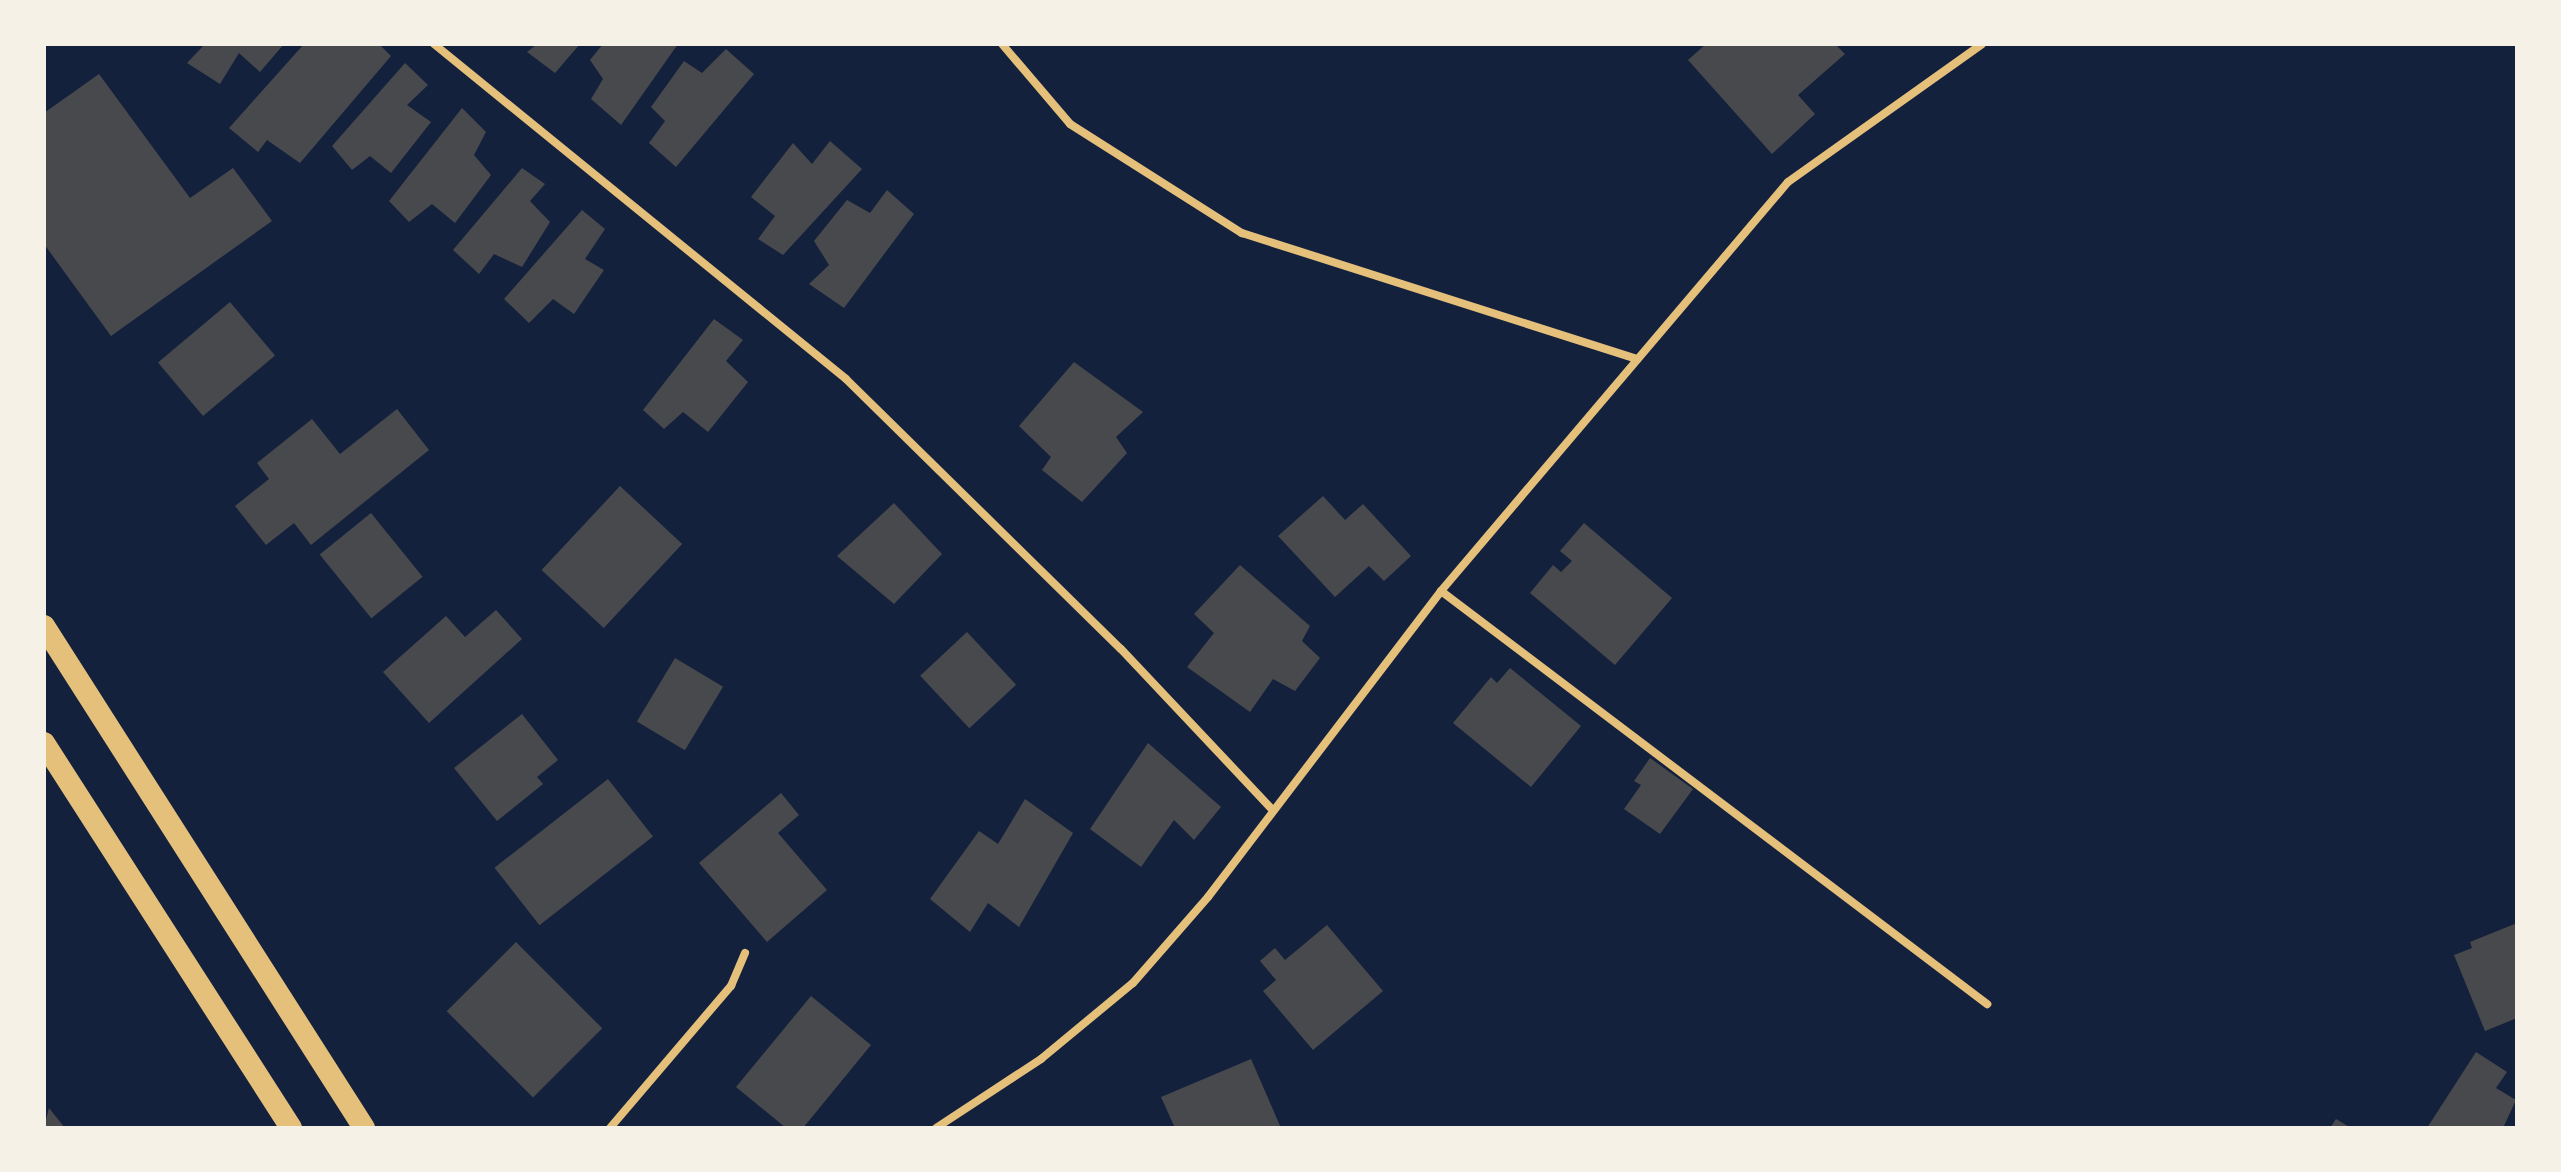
<!DOCTYPE html>
<style>
body{margin:0}
#map{position:relative;width:2561px;height:1172px;overflow:hidden;background:#14213d;font-family:"Titillium Web",sans-serif}
div>[style]{position:absolute}
[style*='--x']{left:calc(var(--x)*1px);top:calc(var(--y)*1px);width:calc(var(--w)*1px);rotate:calc(var(--a)*1deg)}
.building>*{inset:0;background:#48494c;transform-origin:0 0}
.minor>*{height:8px;margin:-4px;padding:0 4px;transform-origin:4px;border-radius:4px;background:#e5c07b}
.trunk>*{height:22px;margin:-11px;padding:0 11px;transform-origin:11px;border-radius:11px;background:#e5c07b}
span{translate:-50% -50%;white-space:nowrap;text-align:center;line-height:1.15;-webkit-text-stroke:6px #f6f1e7;paint-order:stroke}
.frame{position:absolute;inset:0;border:46px solid #f6f1e7;pointer-events:none}
</style>
<div id="map">
<div class="building">
<div style="clip-path:polygon(205px 44px,284px 44px,260px 72px,239px 53px,220px 84px,187px 63px)"></div>
<div style="clip-path:polygon(304px 44px,379px 44px,391px 56px,300px 163px,267px 140px,258px 152px,229px 128px)"></div>
<div style="clip-path:polygon(537px 44px,580px 44px,555px 73px,527px 52px)"></div>
<div style="clip-path:polygon(603px 44px,678px 44px,621px 125px,591px 99px,603px 79px,590px 60px)"></div>
<div style="clip-path:polygon(1706px 44px,1835px 44px,1845px 54px,1798px 95px,1815px 114px,1772px 154px,1688px 60px)"></div>
<div style="clip-path:polygon(726px 49px,754px 74px,676px 167px,649px 143px,665px 121px,651px 107px,684px 61px,702px 73px)"></div>
<div style="clip-path:polygon(405px 63px,428px 85px,407px 105px,431px 122px,391px 173px,370px 156px,352px 170px,332px 146px)"></div>
<div style="clip-path:polygon(99px 74px,190px 198px,233px 168px,272px 221px,111px 336px,44px 244px,44px 113px)"></div>
<div style="clip-path:polygon(462px 108px,486px 132px,474px 155px,491px 175px,455px 223px,432px 204px,409px 222px,389px 201px)"></div>
<div style="clip-path:polygon(830px 141px,862px 169px,783px 255px,758px 239px,775px 216px,751px 197px,793px 143px,812px 164px)"></div>
<div style="clip-path:polygon(522px 168px,545px 184px,530px 201px,550px 222px,522px 267px,494px 254px,479px 274px,453px 250px)"></div>
<div style="clip-path:polygon(887px 190px,914px 214px,844px 308px,809px 284px,829px 265px,814px 241px,847px 200px,870px 213px)"></div>
<div style="clip-path:polygon(582px 210px,605px 229px,585px 259px,604px 270px,574px 314px,553px 299px,529px 323px,504px 299px)"></div>
<div style="left:230px;top:302px;width:70px;height:94px;rotate:50deg"></div>
<div style="clip-path:polygon(714px 319px,743px 340px,726px 361px,748px 382px,708px 432px,683px 412px,664px 429px,643px 410px)"></div>
<div style="clip-path:polygon(1074px 362px,1143px 412px,1116px 437px,1127px 453px,1082px 502px,1042px 470px,1051px 457px,1019px 426px)"></div>
<div style="clip-path:polygon(397px 409px,429px 450px,311px 545px,294px 523px,266px 545px,235px 506px,269px 479px,257px 463px,312px 419px,340px 454px)"></div>
<div style="left:620px;top:486px;width:85px;height:115px;rotate:43deg"></div>
<div style="clip-path:polygon(1323px 496px,1345px 520px,1363px 504px,1411px 556px,1384px 581px,1369px 566px,1335px 597px,1278px 536px)"></div>
<div style="clip-path:polygon(894px 503px,942px 554px,894px 604px,837px 556px)"></div>
<div style="left:371px;top:513px;width:82px;height:66px;rotate:51deg"></div>
<div style="clip-path:polygon(1584px 523px,1672px 598px,1615px 665px,1530px 593px,1553px 565px,1561px 572px,1572px 561px,1560px 551px)"></div>
<div style="clip-path:polygon(1240px 565px,1310px 626px,1302px 641px,1320px 658px,1295px 691px,1273px 679px,1250px 712px,1187px 667px,1214px 633px,1194px 614px)"></div>
<div style="clip-path:polygon(496px 610px,522px 639px,429px 723px,383px 672px,446px 616px,465px 637px)"></div>
<div style="left:967px;top:632px;width:72px;height:64px;rotate:47deg"></div>
<div style="left:675px;top:658px;width:56px;height:74px;rotate:31deg"></div>
<div style="clip-path:polygon(1510px 668px,1581px 726px,1531px 787px,1453px 723px,1491px 677px,1497px 683px)"></div>
<div style="clip-path:polygon(522px 714px,558px 760px,537px 777px,543px 784px,497px 821px,454px 768px)"></div>
<div style="clip-path:polygon(1148px 743px,1221px 807px,1194px 840px,1174px 820px,1141px 867px,1090px 829px)"></div>
<div style="clip-path:polygon(1650px 758px,1693px 789px,1660px 834px,1624px 809px,1641px 785px,1634px 781px)"></div>
<div style="left:608px;top:779px;width:73px;height:144px;rotate:52deg"></div>
<div style="clip-path:polygon(781px 793px,799px 815px,778px 833px,827px 890px,767px 942px,699px 863px)"></div>
<div style="clip-path:polygon(1025px 799px,1073px 833px,1019px 927px,988px 903px,970px 932px,930px 899px,979px 831px,998px 844px)"></div>
<div style="clip-path:polygon(2517px 923px,2517px 1018px,2485px 1031px,2454px 955px,2472px 948px,2470px 942px)"></div>
<div style="clip-path:polygon(1327px 925px,1383px 991px,1313px 1050px,1263px 991px,1276px 980px,1260px 961px,1275px 948px,1285px 960px)"></div>
<div style="left:516px;top:942px;width:122px;height:98px;rotate:45deg"></div>
<div style="clip-path:polygon(811px 996px,871px 1045px,803px 1128px,786px 1128px,736px 1087px)"></div>
<div style="clip-path:polygon(2476px 1052px,2507px 1072px,2496px 1088px,2516px 1100px,2503px 1128px,2427px 1128px)"></div>
<div style="clip-path:polygon(1251px 1059px,1281px 1128px,1175px 1128px,1161px 1097px)"></div>
<div style="clip-path:polygon(49px 1108px,65px 1128px,44px 1128px)"></div>
<div style="clip-path:polygon(2336px 1119px,2351px 1128px,2330px 1128px)"></div>
</div>
<div class="minor">
<div style="--x:434;--y:44;--w:531;--a:39.11"></div>
<div style="--x:846;--y:379;--w:385;--a:44.5"></div>
<div style="--x:1121;--y:649;--w:219;--a:46.7"></div>
<div style="--x:1002;--y:44;--w:105;--a:49.6"></div>
<div style="--x:1070;--y:124;--w:204;--a:32.4"></div>
<div style="--x:1242;--y:233;--w:415;--a:17.7"></div>
<div style="--x:1441;--y:591;--w:685;--a:37.1"></div>
<div style="--x:610;--y:1128;--w:187;--a:-49.6"></div>
<div style="--x:731;--y:986;--w:36;--a:-67"></div>
<div style="--x:936;--y:1128;--w:126;--a:-33.3"></div>
<div style="--x:1041;--y:1059;--w:119;--a:-39.6"></div>
<div style="--x:1133;--y:983;--w:114;--a:-48.9"></div>
<div style="--x:1208;--y:897;--w:385;--a:-52.7"></div>
<div style="--x:1441;--y:591;--w:536;--a:-49.69"></div>
<div style="--x:1788;--y:182;--w:238;--a:-35.4"></div>
</div>
<div class="trunk">
<div style="--x:44;--y:626;--w:595;--a:57.48"></div>
<div style="--x:44;--y:743;--w:457;--a:57.3"></div>
</div>
<div class="frame"></div>
</div>
